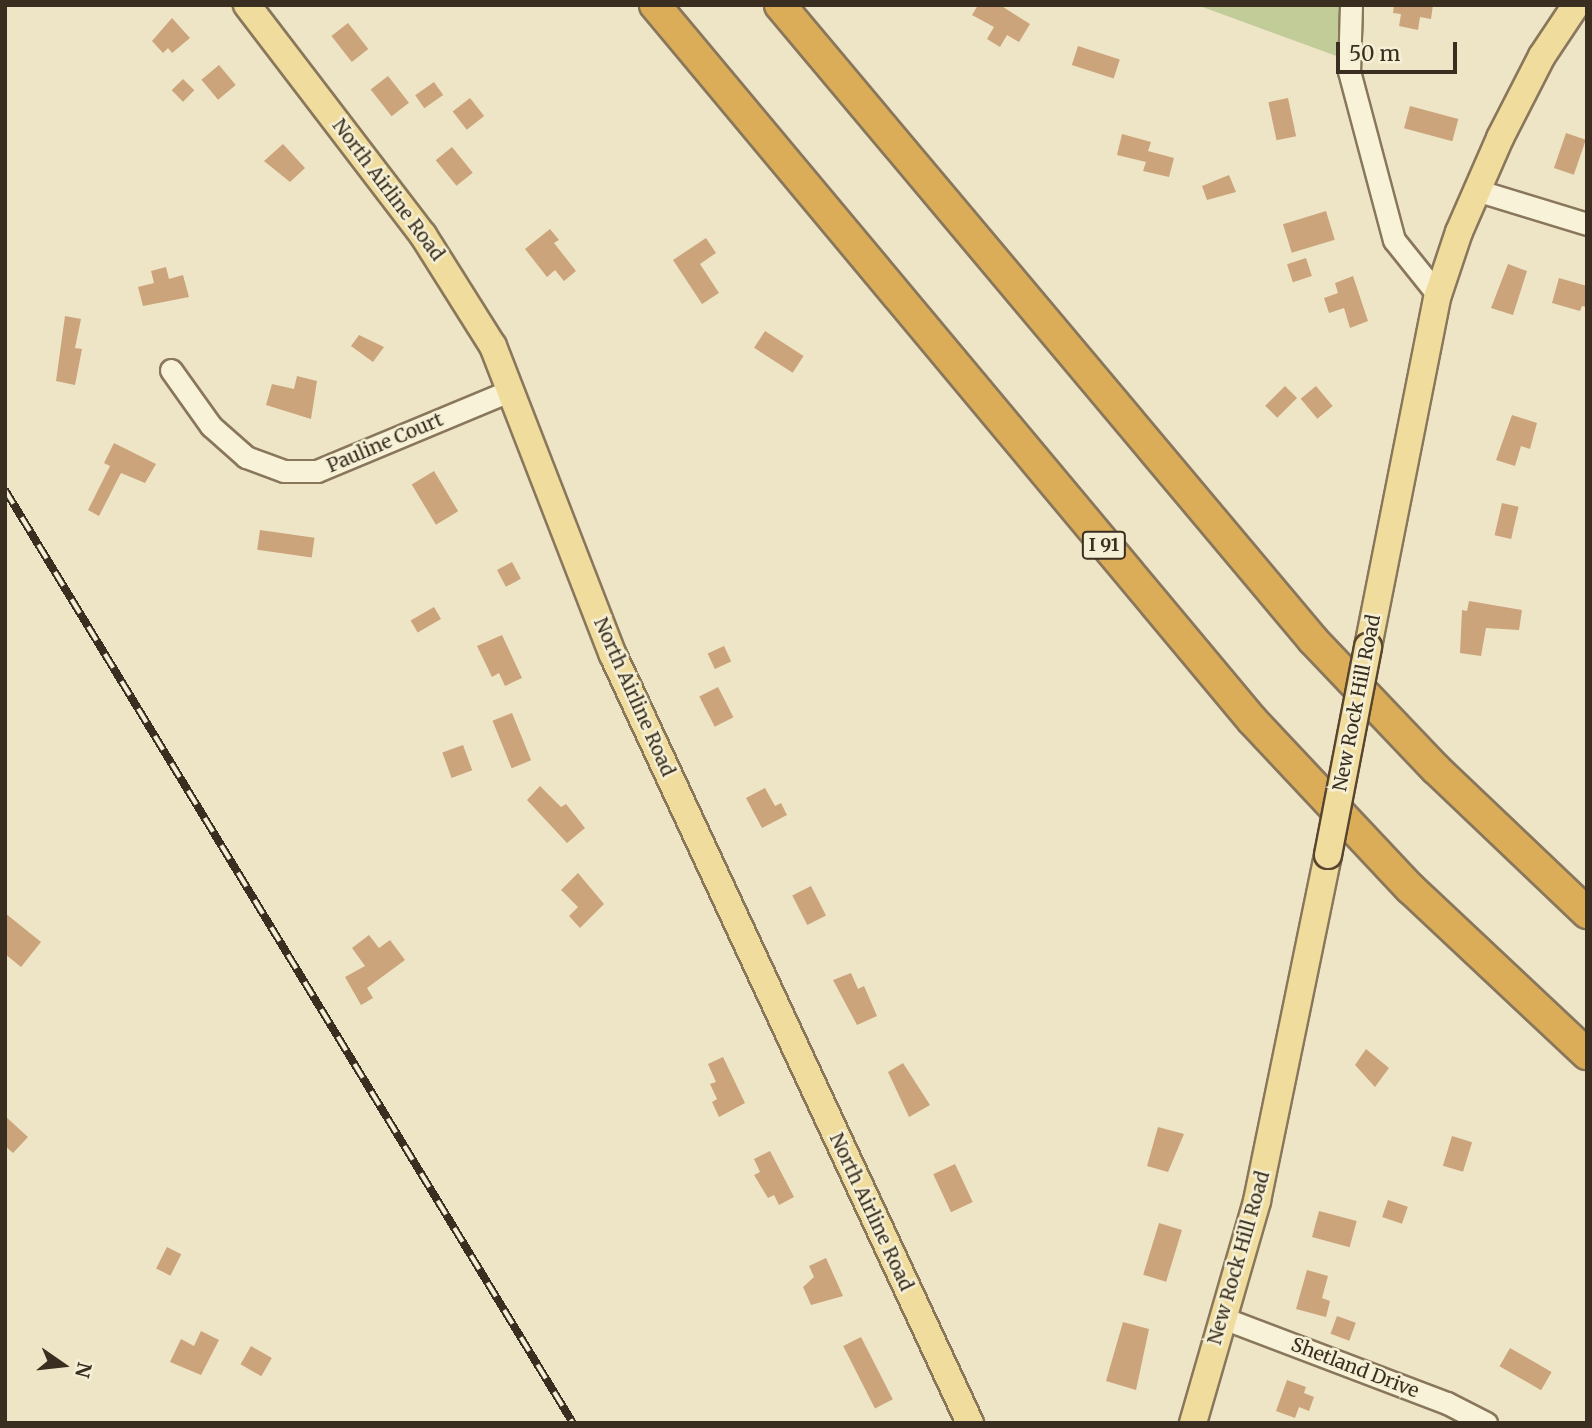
<!DOCTYPE html>
<style>
body{margin:0}
#map{position:relative;width:1592px;height:1428px;overflow:hidden;background:#eee5c6;font-family:Merriweather,serif}
div>[style]{position:absolute}
[style*='--x']{left:calc(var(--x)*1px);top:calc(var(--y)*1px);width:calc(var(--w)*1px);rotate:calc(var(--a)*1deg)}
.green>*{inset:0;background:#c2cc99}
.building>*{inset:0;background:#cba47c;transform-origin:0 0}
.roads{filter:drop-shadow(2px 0 #89775c) drop-shadow(-2px 0 #89775c) drop-shadow(0 2px #89775c) drop-shadow(0 -2px #89775c)}
.minor>*{height:21px;margin:-10.5px;padding:0 10.5px;transform-origin:10.5px;border-radius:10.5px;background:#f8f2d9}
.major>*{height:26px;margin:-13px;padding:0 13px;transform-origin:13px;border-radius:13px;background:#f0dd9e}
.highway>*{height:30px;margin:-15px;padding:0 15px;transform-origin:15px;border-radius:15px;background:#dbad58}
.rail>*{height:8px;margin-top:-4px;transform-origin:0;background:repeating-linear-gradient(90deg,#f5efd5 0 16px,#392e1f 0 32px);box-sizing:border-box;border-block:2px solid #392e1f}
.bridges{filter:drop-shadow(2px 0 #574530) drop-shadow(-2px 0 #574530) drop-shadow(0 2px #574530) drop-shadow(0 -2px #574530)}
.major-bridge>*{height:26px;margin:-13px;padding:0 13px;transform-origin:13px;border-radius:13px;background:#f0dd9e}
span{translate:-50% -50%;white-space:nowrap;text-align:center;line-height:1.15;-webkit-text-stroke:5px #f5efd5;paint-order:stroke}
.shield-label span{padding:2px 5px;background:#f5efd5;border:2px solid;border-radius:5px;-webkit-text-stroke-width:0}
.shield-label{font-size:18px;color:#392e1f;font-weight:700}
.street-label{font-size:19px;color:#392e1f}
.frame{position:absolute;inset:0;border:7px solid #392e1f;pointer-events:none}
.north{position:absolute;left:28px;top:1330px;width:70px;height:70px;-webkit-text-stroke:5px #f5efd5;paint-order:stroke;rotate:104deg;font-size:19px;font-weight:700;line-height:28px;text-align:center;color:#392e1f}
.north::after{content:'';display:block;margin:auto;width:24px;height:32px;background:#392e1f;clip-path:polygon(50% 0,100% 100%,50% 72%,0 100%)}
.scale{position:absolute;left:1336px;top:42px;width:121px;height:32px;box-sizing:border-box;border:4px solid #392e1f;border-top:0;padding-left:9px;font-size:21px;line-height:24px;white-space:nowrap;color:#392e1f;-webkit-text-stroke:5px #f5efd5;paint-order:stroke}
</style>
<div id="map">
<div class="green">
<div style="clip-path:polygon(1197px 5px,1342px 5px,1342px 58px)"></div>
</div>
<div class="building">
<div style="clip-path:polygon(978px 5px,1000px 5px,1030px 24px,1019px 42px,1007px 35px,1000px 47px,987px 39px,994px 27px,972px 15px)"></div>
<div style="clip-path:polygon(1394px 5px,1433px 5px,1431px 19px,1420px 17px,1418px 30px,1399px 26px,1401px 14px,1393px 13px)"></div>
<div style="clip-path:polygon(172px 18px,190px 38px,172px 53px,168px 48px,163px 53px,152px 41px)"></div>
<div style="left:348px;top:23px;width:33px;height:21px;rotate:52deg"></div>
<div style="left:1078px;top:46px;width:44px;height:20px;rotate:18deg"></div>
<div style="left:219px;top:65px;width:26px;height:23px;rotate:50deg"></div>
<div style="left:388px;top:76px;width:34px;height:22px;rotate:52deg"></div>
<div style="left:183px;top:79px;width:16px;height:16px;rotate:45deg"></div>
<div style="left:434px;top:82px;width:16px;height:23px;rotate:55deg"></div>
<div style="left:470px;top:98px;width:23px;height:22px;rotate:52deg"></div>
<div style="left:1288px;top:98px;width:39px;height:20px;rotate:78deg"></div>
<div style="left:1410px;top:106px;width:50px;height:23px;rotate:15deg"></div>
<div style="left:1566px;top:133px;width:21px;height:37px;rotate:19deg"></div>
<div style="clip-path:polygon(1122px 134px,1151px 142px,1148px 151px,1174px 158px,1169px 177px,1143px 171px,1146px 162px,1117px 155px)"></div>
<div style="clip-path:polygon(283px 144px,305px 168px,290px 182px,264px 161px)"></div>
<div style="left:452px;top:147px;width:33px;height:21px;rotate:51deg"></div>
<div style="clip-path:polygon(1229px 175px,1236px 192px,1207px 200px,1202px 186px)"></div>
<div style="left:1326px;top:211px;width:30px;height:45px;rotate:73deg"></div>
<div style="clip-path:polygon(550px 229px,559px 240px,554px 243px,576px 271px,564px 281px,555px 270px,547px 277px,525px 249px)"></div>
<div style="clip-path:polygon(706px 238px,716px 253px,700px 264px,719px 293px,702px 304px,673px 260px)"></div>
<div style="left:1306px;top:258px;width:19px;height:20px;rotate:72deg"></div>
<div style="clip-path:polygon(1508px 264px,1527px 271px,1513px 315px,1491px 308px)"></div>
<div style="clip-path:polygon(166px 267px,169px 279px,183px 275px,189px 297px,143px 306px,138px 287px,154px 283px,151px 271px)"></div>
<div style="clip-path:polygon(1353px 276px,1368px 321px,1350px 328px,1344px 308px,1329px 313px,1324px 298px,1338px 293px,1335px 283px)"></div>
<div style="clip-path:polygon(1559px 278px,1587px 286px,1587px 307px,1582px 306px,1580px 311px,1552px 303px)"></div>
<div style="clip-path:polygon(65px 316px,81px 319px,75px 348px,82px 349px,75px 385px,56px 381px)"></div>
<div style="left:765px;top:331px;width:46px;height:20px;rotate:33deg"></div>
<div style="clip-path:polygon(359px 335px,384px 347px,373px 362px,351px 346px)"></div>
<div style="clip-path:polygon(297px 376px,317px 381px,311px 419px,266px 405px,272px 384px,294px 389px)"></div>
<div style="left:1285px;top:386px;width:17px;height:28px;rotate:45deg"></div>
<div style="left:1316px;top:386px;width:26px;height:20px;rotate:50deg"></div>
<div style="clip-path:polygon(1512px 415px,1537px 423px,1530px 449px,1521px 446px,1515px 466px,1496px 460px)"></div>
<div style="clip-path:polygon(114px 443px,156px 464px,145px 483px,121px 473px,99px 516px,88px 510px,110px 466px,104px 463px)"></div>
<div style="left:434px;top:471px;width:47px;height:26px;rotate:59deg"></div>
<div style="left:1502px;top:503px;width:17px;height:33px;rotate:13deg"></div>
<div style="left:260px;top:530px;width:55px;height:20px;rotate:8deg"></div>
<div style="left:512px;top:562px;width:19px;height:17px;rotate:62deg"></div>
<div style="clip-path:polygon(1469px 601px,1522px 610px,1519px 630px,1486px 628px,1481px 656px,1460px 653px,1462px 610px,1467px 611px)"></div>
<div style="left:434px;top:607px;width:14px;height:27px;rotate:60deg"></div>
<div style="clip-path:polygon(502px 635px,522px 678px,505px 686px,499px 673px,492px 677px,477px 646px)"></div>
<div style="left:724px;top:646px;width:17px;height:18px;rotate:65deg"></div>
<div style="left:718px;top:687px;width:34px;height:21px;rotate:63deg"></div>
<div style="left:512px;top:713px;width:51px;height:21px;rotate:68deg"></div>
<div style="left:463px;top:745px;width:27px;height:22px;rotate:70deg"></div>
<div style="clip-path:polygon(540px 786px,561px 807px,566px 804px,585px 828px,567px 843px,527px 800px)"></div>
<div style="clip-path:polygon(765px 788px,775px 806px,781px 803px,787px 815px,762px 828px,746px 798px)"></div>
<div style="clip-path:polygon(578px 873px,604px 904px,580px 928px,569px 916px,578px 907px,561px 890px)"></div>
<div style="left:811px;top:886px;width:33px;height:21px;rotate:63deg"></div>
<div style="clip-path:polygon(5px 913px,41px 942px,21px 967px,5px 954px)"></div>
<div style="clip-path:polygon(369px 935px,379px 948px,390px 940px,405px 960px,367px 988px,373px 998px,361px 1005px,345px 977px,365px 966px,352px 948px)"></div>
<div style="clip-path:polygon(851px 973px,858px 989px,864px 986px,877px 1016px,857px 1025px,833px 980px)"></div>
<div style="clip-path:polygon(1366px 1049px,1389px 1068px,1375px 1087px,1355px 1065px)"></div>
<div style="clip-path:polygon(723px 1057px,745px 1103px,719px 1117px,712px 1102px,717px 1099px,710px 1084px,716px 1082px,708px 1064px)"></div>
<div style="clip-path:polygon(903px 1063px,930px 1105px,909px 1117px,888px 1072px)"></div>
<div style="clip-path:polygon(5px 1116px,28px 1137px,13px 1153px,5px 1146px)"></div>
<div style="clip-path:polygon(1158px 1127px,1184px 1134px,1168px 1172px,1147px 1166px)"></div>
<div style="left:1452px;top:1136px;width:21px;height:31px;rotate:17deg"></div>
<div style="clip-path:polygon(770px 1151px,794px 1197px,779px 1205px,774px 1195px,768px 1198px,754px 1175px,760px 1172px,754px 1159px)"></div>
<div style="left:955px;top:1164px;width:42px;height:24px;rotate:65deg"></div>
<div style="left:1388px;top:1200px;width:21px;height:18px;rotate:19deg"></div>
<div style="left:1319px;top:1211px;width:39px;height:27px;rotate:15deg"></div>
<div style="left:1159px;top:1223px;width:24px;height:54px;rotate:17deg"></div>
<div style="left:167px;top:1247px;width:16px;height:24px;rotate:27deg"></div>
<div style="clip-path:polygon(826px 1258px,843px 1296px,811px 1305px,803px 1287px,814px 1277px,809px 1266px)"></div>
<div style="clip-path:polygon(1307px 1270px,1328px 1276px,1322px 1298px,1330px 1301px,1326px 1317px,1296px 1309px)"></div>
<div style="left:1337px;top:1316px;width:20px;height:19px;rotate:20deg"></div>
<div style="clip-path:polygon(1123px 1322px,1149px 1329px,1136px 1390px,1106px 1381px)"></div>
<div style="clip-path:polygon(201px 1331px,219px 1340px,201px 1375px,170px 1362px,181px 1339px,194px 1346px)"></div>
<div style="left:861px;top:1337px;width:70px;height:20px;rotate:63deg"></div>
<div style="left:251px;top:1346px;width:24px;height:21px;rotate:30deg"></div>
<div style="left:1510px;top:1348px;width:48px;height:21px;rotate:30deg"></div>
<div style="clip-path:polygon(1287px 1380px,1306px 1387px,1304px 1393px,1314px 1397px,1309px 1411px,1299px 1407px,1295px 1418px,1276px 1411px)"></div>
</div>
<div class="roads">
<div class="minor">
<div style="--x:1351;--y:5;--w:66;--a:91.7"></div>
<div style="--x:1349;--y:71;--w:175;--a:75.1"></div>
<div style="--x:1394;--y:240;--w:70;--a:51.3"></div>
<div style="--x:1476;--y:190;--w:116;--a:17"></div>
<div style="--x:171;--y:370;--w:69;--a:54.5"></div>
<div style="--x:211;--y:426;--w:47;--a:41.5"></div>
<div style="--x:246;--y:457;--w:40;--a:20.2"></div>
<div style="--x:284;--y:471;--w:33;--a:0"></div>
<div style="--x:317;--y:471;--w:211;--a:-22.6"></div>
<div style="--x:1223;--y:1318;--w:240;--a:20.8"></div>
<div style="--x:1447;--y:1403;--w:44;--a:27.1"></div>
</div>
<div class="major">
<div style="--x:247;--y:5;--w:290;--a:52.6"></div>
<div style="--x:423;--y:235;--w:131;--a:57.8"></div>
<div style="--x:493;--y:346;--w:331;--a:68.8"></div>
<div style="--x:613;--y:655;--w:847;--a:65.07"></div>
<div style="--x:1368;--y:647;--w:359;--a:-78.8"></div>
<div style="--x:1438;--y:295;--w:66;--a:-71.6"></div>
<div style="--x:1459;--y:232;--w:103;--a:-66.4"></div>
<div style="--x:1500;--y:138;--w:92;--a:-62.9"></div>
<div style="--x:1542;--y:56;--w:61;--a:-56.3"></div>
<div style="--x:1193;--y:1423;--w:231;--a:-73.9"></div>
<div style="--x:1257;--y:1201;--w:353;--a:-78.4"></div>
</div>
<div class="highway">
<div style="--x:655;--y:5;--w:931;--a:50.14"></div>
<div style="--x:1252;--y:720;--w:231;--a:46.8"></div>
<div style="--x:1410;--y:888;--w:243;--a:43.2"></div>
<div style="--x:780;--y:5;--w:829;--a:49.99"></div>
<div style="--x:1313;--y:640;--w:178;--a:46.4"></div>
<div style="--x:1436;--y:769;--w:209;--a:43.6"></div>
</div>
</div>
<div class="rail">
<div style="--x:5;--y:490;--w:1092;--a:58.67"></div>
</div>
<div class="bridges">
<div class="major-bridge">
<div style="--x:1328;--y:855;--w:212;--a:-79.1"></div>
</div>
</div>
<div class="shield-label">
<span style="left:1104px;top:545px">I 91</span>
</div>
<div class="street-label">
<span style="left:388px;top:190px;rotate:53deg">North Airline Road</span>
<span style="left:385px;top:443px;rotate:-23deg">Pauline Court</span>
<span style="left:634px;top:697px;rotate:66deg">North Airline Road</span>
<span style="left:1357px;top:703px;rotate:-79deg">New Rock Hill Road</span>
<span style="left:871px;top:1212px;rotate:65deg">North Airline Road</span>
<span style="left:1239px;top:1258px;rotate:-74deg">New Rock Hill Road</span>
<span style="left:1355px;top:1368px;rotate:21deg">Shetland Drive</span>
</div>
<div class="frame"></div>
<div class="north">N</div>
<div class="scale">50 m</div>
</div>
